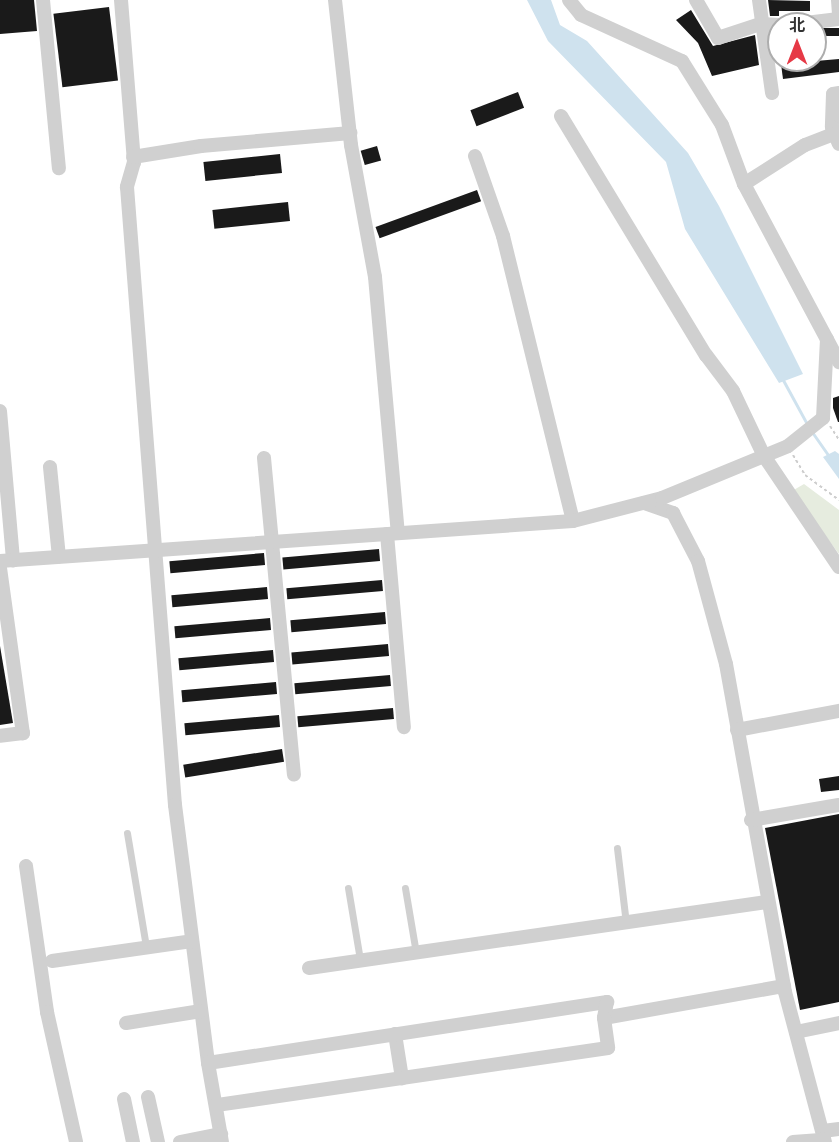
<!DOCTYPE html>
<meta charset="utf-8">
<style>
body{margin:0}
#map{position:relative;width:839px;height:1142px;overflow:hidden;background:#fff;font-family:"Space Grotesk","Noto Sans SC",sans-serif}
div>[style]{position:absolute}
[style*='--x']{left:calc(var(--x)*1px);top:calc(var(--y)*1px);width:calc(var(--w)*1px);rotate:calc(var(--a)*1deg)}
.green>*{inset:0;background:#e6ecdf}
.water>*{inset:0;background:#cfe2ee}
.stream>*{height:3px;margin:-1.5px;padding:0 1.5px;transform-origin:1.5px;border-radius:1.5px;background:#cfe2ee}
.building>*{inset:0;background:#1a1a1a;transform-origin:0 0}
.path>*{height:2px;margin-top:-1px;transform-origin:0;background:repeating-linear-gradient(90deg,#cdcdcd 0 3px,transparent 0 6px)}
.lane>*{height:7px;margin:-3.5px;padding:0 3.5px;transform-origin:3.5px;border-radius:3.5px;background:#d0d0d0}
.street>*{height:14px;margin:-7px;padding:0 7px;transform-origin:7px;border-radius:7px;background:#d0d0d0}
span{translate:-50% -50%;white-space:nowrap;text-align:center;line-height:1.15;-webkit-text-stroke:6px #fff;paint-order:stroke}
.north{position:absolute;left:767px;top:12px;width:60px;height:60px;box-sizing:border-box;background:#fff;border:2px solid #adadad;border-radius:50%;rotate:0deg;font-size:16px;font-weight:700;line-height:24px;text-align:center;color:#333}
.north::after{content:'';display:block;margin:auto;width:21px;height:27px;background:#e63946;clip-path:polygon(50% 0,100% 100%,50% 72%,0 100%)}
</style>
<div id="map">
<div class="green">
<div style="clip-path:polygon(804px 484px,839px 510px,839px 554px,792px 491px)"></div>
</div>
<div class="water">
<div style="clip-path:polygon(527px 0,551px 0,560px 25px,587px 41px,688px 153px,719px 206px,803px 374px,779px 383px,685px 229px,666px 162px,548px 41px)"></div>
<div style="clip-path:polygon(835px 451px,839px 454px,839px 479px,823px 457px)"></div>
</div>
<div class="stream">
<div style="--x:783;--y:380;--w:50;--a:61.4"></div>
<div style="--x:812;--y:432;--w:29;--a:55"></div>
</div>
<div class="building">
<div style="clip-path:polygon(0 0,34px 0,37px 31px,0 34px)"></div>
<div style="clip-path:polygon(768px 0,810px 1px,810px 11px,779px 11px,779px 16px,770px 16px)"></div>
<div style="left:109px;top:7px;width:74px;height:56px;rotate:83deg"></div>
<div style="clip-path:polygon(691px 10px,713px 46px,755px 35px,759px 65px,712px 76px,698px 43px,676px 20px)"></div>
<div style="left:839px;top:28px;width:8px;height:24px;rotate:90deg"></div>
<div style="clip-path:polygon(839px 59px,839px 72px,783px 79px,781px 64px)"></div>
<div style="left:518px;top:92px;width:17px;height:51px;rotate:69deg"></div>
<div style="left:377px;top:146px;width:15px;height:17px;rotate:74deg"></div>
<div style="left:280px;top:154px;width:19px;height:77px;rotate:84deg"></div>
<div style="left:477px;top:190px;width:12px;height:108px;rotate:70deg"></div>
<div style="left:288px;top:202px;width:19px;height:76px;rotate:84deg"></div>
<div style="clip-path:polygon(839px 396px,839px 422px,838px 422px,833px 408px,833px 398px)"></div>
<div style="left:379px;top:549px;width:12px;height:97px;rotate:85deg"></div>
<div style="left:264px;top:553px;width:12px;height:95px;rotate:85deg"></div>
<div style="left:382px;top:580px;width:11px;height:96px;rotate:85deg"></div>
<div style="left:267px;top:587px;width:12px;height:96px;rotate:85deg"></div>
<div style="left:385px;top:612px;width:12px;height:95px;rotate:85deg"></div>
<div style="left:270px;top:618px;width:12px;height:96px;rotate:85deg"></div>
<div style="left:388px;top:644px;width:12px;height:97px;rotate:85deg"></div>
<div style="clip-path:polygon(0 646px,13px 723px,0 725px)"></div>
<div style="left:273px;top:650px;width:12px;height:95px;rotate:85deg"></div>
<div style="left:390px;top:675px;width:11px;height:96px;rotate:85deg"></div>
<div style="left:276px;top:682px;width:12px;height:95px;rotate:85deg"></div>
<div style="left:393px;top:708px;width:11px;height:96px;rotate:85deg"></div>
<div style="left:279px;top:715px;width:12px;height:95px;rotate:85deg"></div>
<div style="left:282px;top:749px;width:13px;height:100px;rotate:81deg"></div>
<div style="clip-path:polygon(839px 776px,839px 790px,821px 792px,819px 779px)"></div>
<div style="clip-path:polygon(839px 814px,839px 1002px,800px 1010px,765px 828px)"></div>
</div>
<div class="path">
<div style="--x:830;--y:426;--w:17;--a:57"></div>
<div style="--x:793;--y:455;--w:23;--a:59"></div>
<div style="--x:805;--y:475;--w:42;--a:36.3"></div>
</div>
<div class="lane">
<div style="--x:127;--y:833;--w:116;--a:80.5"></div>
<div style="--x:617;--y:848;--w:76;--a:83.2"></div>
<div style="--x:348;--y:888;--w:73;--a:80.5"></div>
<div style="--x:405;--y:888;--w:66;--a:80.4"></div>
</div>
<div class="street">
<div style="--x:43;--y:0;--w:169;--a:84.6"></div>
<div style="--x:121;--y:0;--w:163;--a:85.4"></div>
<div style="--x:134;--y:162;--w:26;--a:106"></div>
<div style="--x:127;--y:187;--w:620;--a:85.56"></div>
<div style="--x:175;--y:805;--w:260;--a:82.7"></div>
<div style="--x:208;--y:1063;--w:80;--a:80"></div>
<div style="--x:335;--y:0;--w:146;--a:83.7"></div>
<div style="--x:351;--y:145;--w:134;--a:79.7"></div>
<div style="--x:375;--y:277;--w:257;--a:84.9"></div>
<div style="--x:569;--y:0;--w:19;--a:51"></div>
<div style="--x:581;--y:15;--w:111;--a:24.5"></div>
<div style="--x:682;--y:61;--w:75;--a:58"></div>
<div style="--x:722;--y:125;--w:63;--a:69.6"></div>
<div style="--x:744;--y:184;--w:202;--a:61.9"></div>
<div style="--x:696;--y:0;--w:44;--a:59.9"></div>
<div style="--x:718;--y:38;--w:44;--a:-18.4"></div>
<div style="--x:760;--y:24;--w:19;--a:3"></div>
<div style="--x:759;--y:0;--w:94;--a:82"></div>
<div style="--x:838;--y:0;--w:15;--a:86"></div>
<div style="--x:797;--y:24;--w:42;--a:-6.8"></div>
<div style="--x:839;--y:93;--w:6;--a:171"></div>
<div style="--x:833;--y:94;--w:33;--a:92"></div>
<div style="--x:832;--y:127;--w:18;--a:68"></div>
<div style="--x:561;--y:116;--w:280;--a:58.8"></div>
<div style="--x:706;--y:355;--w:45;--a:53.1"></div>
<div style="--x:733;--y:391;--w:72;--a:64.5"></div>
<div style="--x:764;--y:456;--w:134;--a:56"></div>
<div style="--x:475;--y:156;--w:85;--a:70.7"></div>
<div style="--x:503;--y:236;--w:293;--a:76.2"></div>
<div style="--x:133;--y:157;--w:69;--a:-9.2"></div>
<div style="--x:201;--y:146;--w:150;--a:-5"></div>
<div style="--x:744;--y:184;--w:72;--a:-32.6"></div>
<div style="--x:805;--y:145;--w:31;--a:-21"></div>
<div style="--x:0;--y:411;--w:150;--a:85"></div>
<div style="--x:264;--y:458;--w:318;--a:84.6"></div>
<div style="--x:50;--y:467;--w:90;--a:84.3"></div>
<div style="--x:644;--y:503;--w:31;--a:19"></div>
<div style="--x:673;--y:513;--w:54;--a:62.5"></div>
<div style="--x:698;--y:561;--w:107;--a:74.8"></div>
<div style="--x:726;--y:664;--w:333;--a:79.8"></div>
<div style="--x:785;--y:992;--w:155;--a:75.1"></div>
<div style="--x:387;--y:534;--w:194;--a:85"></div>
<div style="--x:0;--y:561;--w:574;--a:-3.99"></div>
<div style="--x:573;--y:521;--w:92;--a:-14.5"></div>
<div style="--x:662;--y:498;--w:136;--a:-22.4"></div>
<div style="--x:788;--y:446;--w:45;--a:-38.7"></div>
<div style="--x:823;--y:418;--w:79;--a:-87.1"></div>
<div style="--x:0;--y:568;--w:167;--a:82.1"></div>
<div style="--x:23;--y:733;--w:23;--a:173"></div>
<div style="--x:737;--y:730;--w:104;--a:-10.6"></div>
<div style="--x:751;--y:820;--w:89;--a:-9.7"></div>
<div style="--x:26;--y:866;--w:148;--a:81.8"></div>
<div style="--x:47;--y:1012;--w:133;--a:77.4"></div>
<div style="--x:52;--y:961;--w:141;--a:-8.1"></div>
<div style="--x:309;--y:968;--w:463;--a:-8.2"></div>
<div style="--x:604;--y:1018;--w:183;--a:-10.1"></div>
<div style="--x:126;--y:1023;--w:76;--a:-9.1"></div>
<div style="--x:796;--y:1032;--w:44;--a:-11.8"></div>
<div style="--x:395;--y:1034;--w:45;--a:81"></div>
<div style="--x:208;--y:1063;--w:404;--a:-8.7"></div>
<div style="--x:607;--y:1002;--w:16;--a:101"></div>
<div style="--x:604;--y:1018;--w:30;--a:82"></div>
<div style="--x:608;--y:1048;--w:396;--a:171.7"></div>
<div style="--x:148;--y:1097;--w:46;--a:77.5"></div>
<div style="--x:124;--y:1099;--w:44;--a:78.2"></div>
<div style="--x:823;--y:1131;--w:16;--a:-7"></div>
<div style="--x:180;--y:1142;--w:42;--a:-11"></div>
<div style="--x:793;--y:1142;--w:31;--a:-4"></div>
</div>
<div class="north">北</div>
</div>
